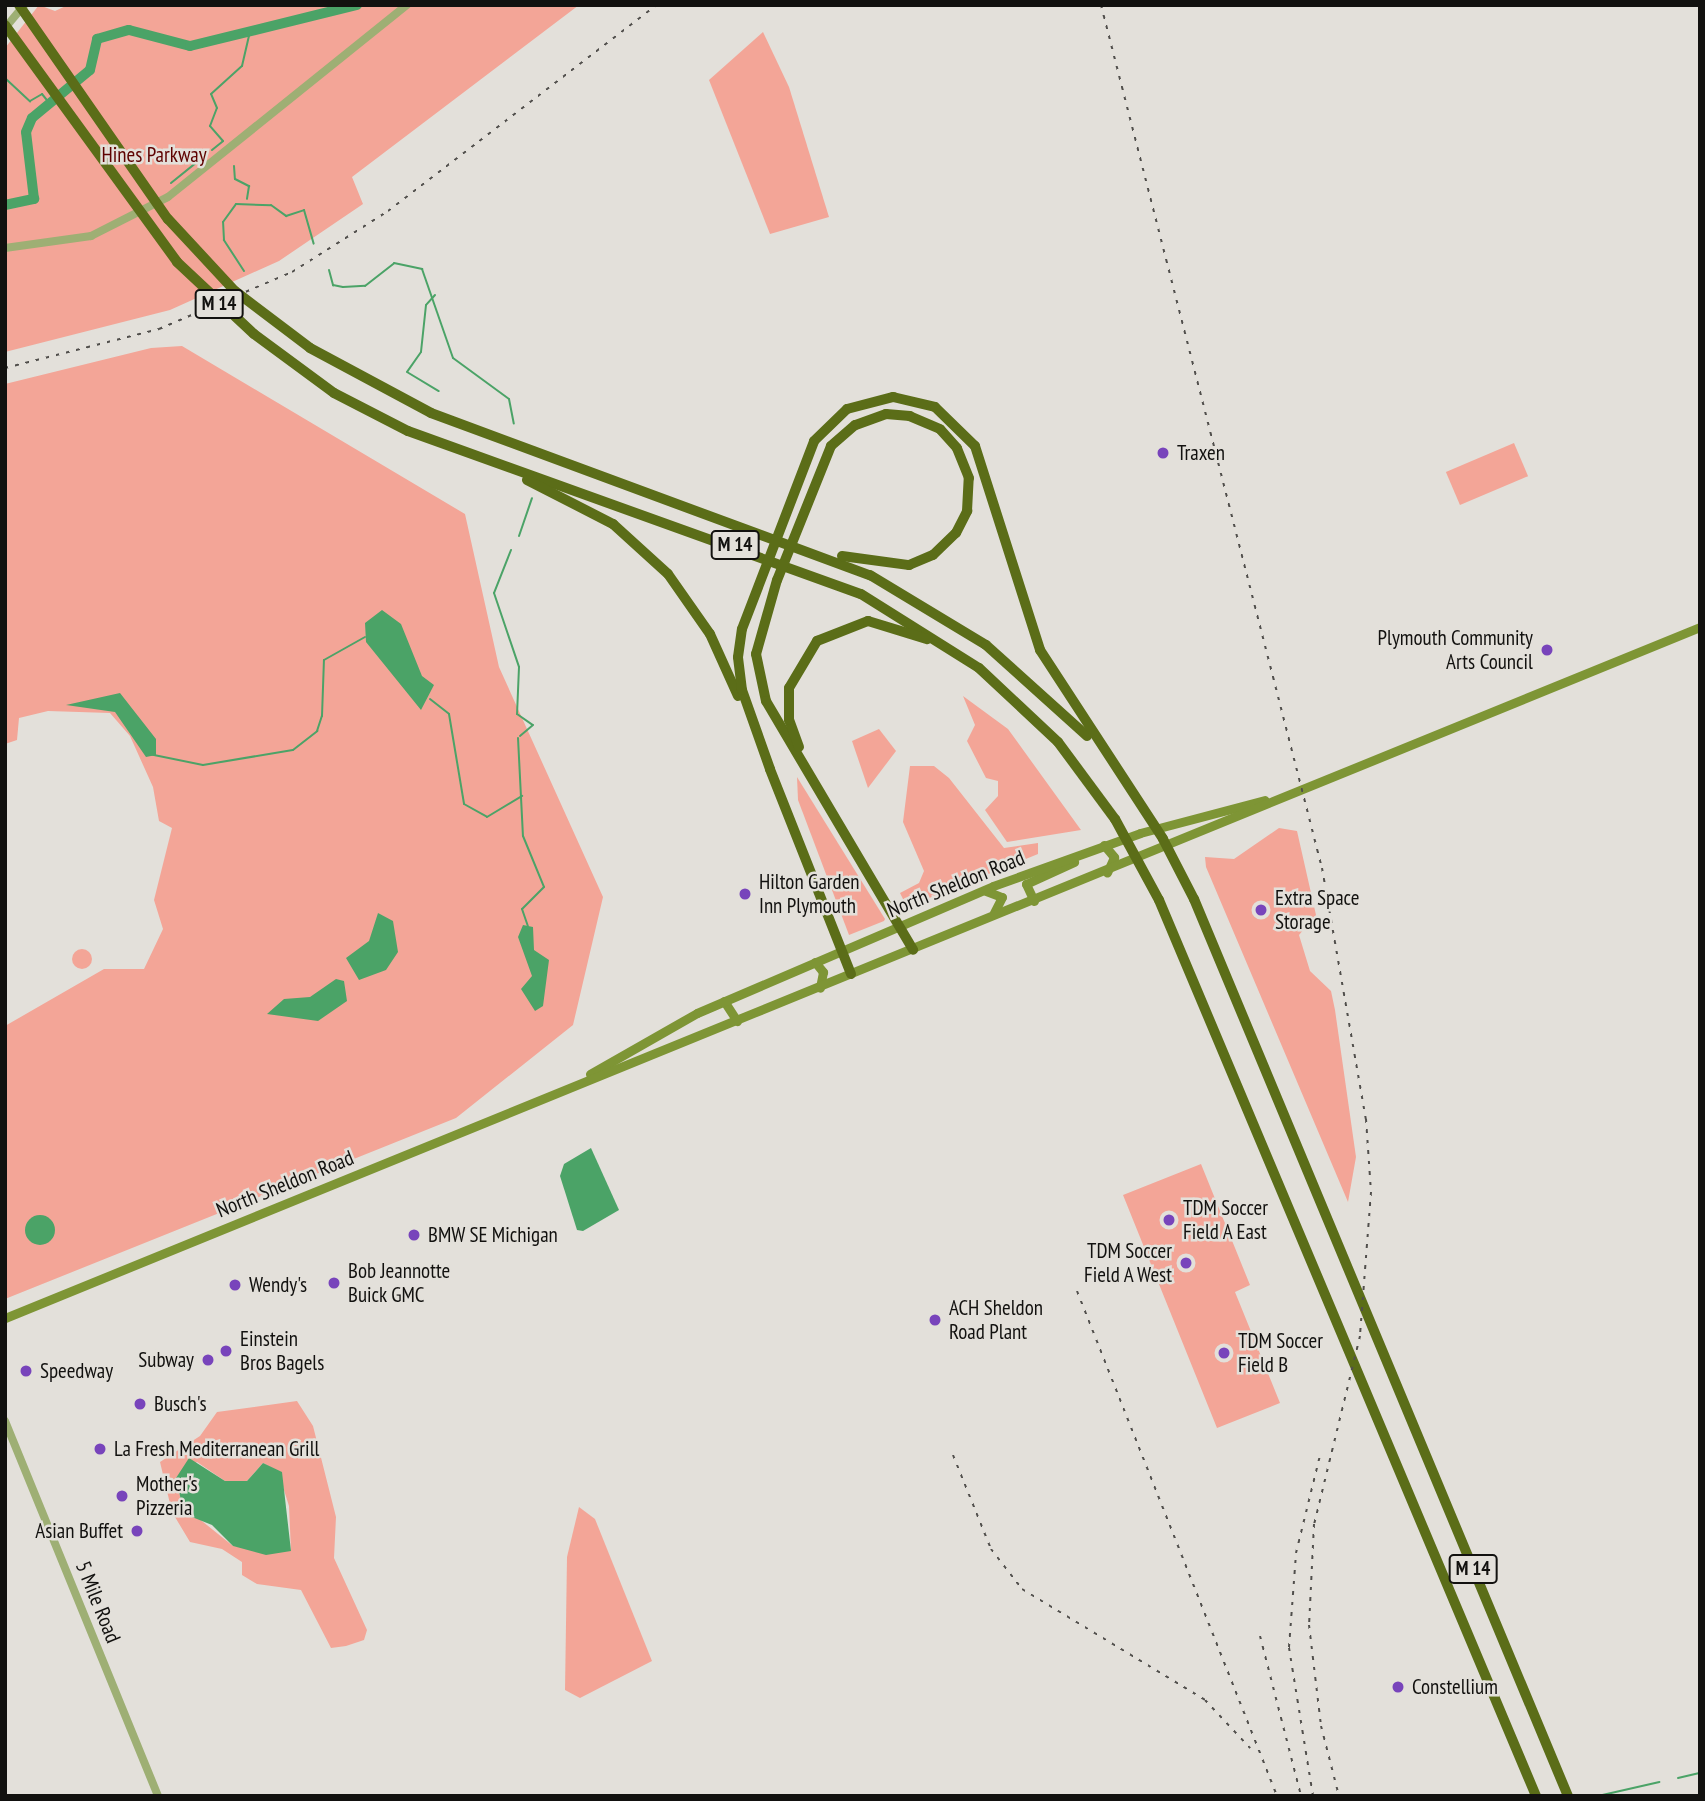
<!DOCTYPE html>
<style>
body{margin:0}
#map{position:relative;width:1705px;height:1801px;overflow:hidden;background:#e3e0da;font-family:"PT Sans Narrow",sans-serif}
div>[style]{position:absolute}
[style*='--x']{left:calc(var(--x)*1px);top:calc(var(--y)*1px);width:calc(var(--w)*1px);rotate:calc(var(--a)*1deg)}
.green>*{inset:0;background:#f3a597;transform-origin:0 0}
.round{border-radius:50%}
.water>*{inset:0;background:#4ba367}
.stream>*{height:2px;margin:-1px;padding:0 1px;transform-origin:1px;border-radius:1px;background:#4ba367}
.river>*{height:10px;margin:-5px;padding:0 5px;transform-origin:5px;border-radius:5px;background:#4ba367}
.tertiary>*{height:8px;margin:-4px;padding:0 4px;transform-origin:4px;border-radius:4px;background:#9eaf74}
.secondary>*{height:9px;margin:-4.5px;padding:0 4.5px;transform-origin:4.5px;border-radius:4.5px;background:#7e9535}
.motorway>*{height:10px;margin:-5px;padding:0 5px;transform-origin:5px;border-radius:5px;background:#5b6d18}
.rail>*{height:2px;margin-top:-1px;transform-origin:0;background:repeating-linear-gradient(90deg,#514f4c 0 3.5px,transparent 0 10.5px)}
.dots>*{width:19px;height:19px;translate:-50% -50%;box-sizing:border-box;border:4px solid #e3e0da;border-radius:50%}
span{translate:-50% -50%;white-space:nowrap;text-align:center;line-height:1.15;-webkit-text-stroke:5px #e3e0da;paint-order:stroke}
.shield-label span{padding:2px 5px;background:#e3e0da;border:2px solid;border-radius:5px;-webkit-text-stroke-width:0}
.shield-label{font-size:19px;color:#12110f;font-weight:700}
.park-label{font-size:21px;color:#5e0200}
.poi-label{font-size:21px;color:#12110f}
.left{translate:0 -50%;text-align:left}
.right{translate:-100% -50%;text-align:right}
.street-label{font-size:21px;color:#12110f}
.frame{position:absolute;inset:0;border:7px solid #12110f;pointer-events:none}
</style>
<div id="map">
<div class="green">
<div style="clip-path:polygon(39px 5px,55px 11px,68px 5px,579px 5px,352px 177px,363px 204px,279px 261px,170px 310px,5px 352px,5px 48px)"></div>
<div style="clip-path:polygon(763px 32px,789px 87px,829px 217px,770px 234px,709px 80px)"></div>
<div style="clip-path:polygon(182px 346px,465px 514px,499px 667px,603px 897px,573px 1025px,456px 1118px,5px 1299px,5px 1026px,104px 969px,144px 969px,163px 929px,154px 900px,172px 828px,159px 821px,153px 787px,130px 736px,110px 713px,48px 711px,19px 718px,17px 740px,5px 744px,5px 384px,151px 348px)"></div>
<div style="left:1514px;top:443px;width:36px;height:74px;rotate:67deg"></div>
<div style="clip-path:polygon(963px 696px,1008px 729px,1081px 830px,1007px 842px,985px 810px,998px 796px,998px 781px,986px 778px,967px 741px,975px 725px)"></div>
<div style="clip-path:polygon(879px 729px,896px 751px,868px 788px,852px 741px)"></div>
<div style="clip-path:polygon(910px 766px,934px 766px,949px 778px,1004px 848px,1038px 843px,1038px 854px,907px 907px,900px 893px,919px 883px,924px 871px,903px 822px)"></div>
<div style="clip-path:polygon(797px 777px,885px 919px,884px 921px,849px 935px,798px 800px)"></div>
<div style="clip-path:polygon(1279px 828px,1297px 831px,1316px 915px,1299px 935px,1310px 971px,1331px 991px,1335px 1010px,1356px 1157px,1348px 1202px,1206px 867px,1205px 857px,1234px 859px)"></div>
<div class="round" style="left:72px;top:949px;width:20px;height:20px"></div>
<div style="clip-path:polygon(1201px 1164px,1250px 1285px,1235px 1292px,1280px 1403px,1217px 1428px,1123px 1195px)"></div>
<div style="clip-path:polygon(evenodd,297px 1401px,313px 1426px,336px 1517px,334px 1558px,367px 1630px,364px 1640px,346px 1646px,331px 1648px,301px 1590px,257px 1584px,242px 1575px,242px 1562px,222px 1549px,190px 1542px,172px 1512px,160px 1462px,200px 1436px,217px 1412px,297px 1401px,197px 1462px,225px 1481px,247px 1481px,263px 1463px,278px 1471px,289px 1506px,291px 1551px,233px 1546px,182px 1505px,176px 1478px,197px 1462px)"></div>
<div style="clip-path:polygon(579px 1507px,595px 1519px,652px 1661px,580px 1698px,565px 1690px,567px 1557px)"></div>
</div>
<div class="water">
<div style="clip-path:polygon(382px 610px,401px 624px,422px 676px,434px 685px,421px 710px,366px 642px,365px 623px)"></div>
<div style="clip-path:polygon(120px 693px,156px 739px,156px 755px,146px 757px,115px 712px,66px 705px)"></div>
<div style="clip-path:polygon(378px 913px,393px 921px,398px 952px,386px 970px,359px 980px,346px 958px,369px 941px)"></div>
<div style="clip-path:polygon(523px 925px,533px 927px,534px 950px,549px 960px,543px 1006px,535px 1011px,521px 989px,532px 976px,518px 937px)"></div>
<div style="clip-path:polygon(336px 979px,344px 981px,347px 1001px,318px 1021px,267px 1014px,284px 999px,310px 997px)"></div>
<div style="clip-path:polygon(591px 1148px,619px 1210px,583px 1231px,577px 1230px,560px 1176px,564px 1164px)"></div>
<div class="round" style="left:25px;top:1215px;width:30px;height:30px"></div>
<div style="clip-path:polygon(189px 1458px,225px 1481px,247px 1481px,263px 1463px,282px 1472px,291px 1551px,266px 1555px,233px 1546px,212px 1525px,192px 1517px,182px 1505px,176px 1478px)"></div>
</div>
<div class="stream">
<div style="--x:6;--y:79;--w:33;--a:43"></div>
<div style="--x:30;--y:101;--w:14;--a:-30"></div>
<div style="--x:42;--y:94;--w:13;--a:51"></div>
<div style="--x:212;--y:150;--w:14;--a:-39"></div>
<div style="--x:223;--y:141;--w:20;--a:-131"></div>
<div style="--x:210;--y:126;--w:19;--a:-69"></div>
<div style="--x:217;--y:108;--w:15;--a:-113"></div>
<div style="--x:211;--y:94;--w:42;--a:-42.1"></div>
<div style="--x:242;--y:66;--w:36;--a:-77"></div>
<div style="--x:234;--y:166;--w:13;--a:86"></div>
<div style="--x:235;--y:179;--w:16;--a:27"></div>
<div style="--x:249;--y:186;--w:13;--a:99"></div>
<div style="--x:171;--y:183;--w:46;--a:-38.9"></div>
<div style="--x:329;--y:270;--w:16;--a:75"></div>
<div style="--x:333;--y:285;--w:10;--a:11"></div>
<div style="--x:343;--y:287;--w:22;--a:-3"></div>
<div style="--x:365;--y:286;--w:37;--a:-38"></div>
<div style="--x:394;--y:263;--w:29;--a:12"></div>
<div style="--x:422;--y:269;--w:94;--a:70.8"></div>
<div style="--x:453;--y:358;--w:69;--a:36.2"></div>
<div style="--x:509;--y:399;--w:25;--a:79"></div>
<div style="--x:244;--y:271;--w:37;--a:-123"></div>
<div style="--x:224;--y:240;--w:18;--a:-93"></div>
<div style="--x:223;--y:222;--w:22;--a:-54"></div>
<div style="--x:236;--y:204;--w:35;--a:2"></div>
<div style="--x:271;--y:205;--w:19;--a:36"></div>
<div style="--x:286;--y:216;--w:19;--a:-18"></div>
<div style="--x:304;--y:210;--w:35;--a:74"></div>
<div style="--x:435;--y:295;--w:13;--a:132"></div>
<div style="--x:426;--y:305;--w:47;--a:96.1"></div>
<div style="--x:421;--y:352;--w:24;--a:125"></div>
<div style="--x:407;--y:372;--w:37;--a:31"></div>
<div style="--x:519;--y:536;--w:40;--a:-71.1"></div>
<div style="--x:511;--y:550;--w:46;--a:111.6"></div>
<div style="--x:494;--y:593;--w:78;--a:71.3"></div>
<div style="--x:519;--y:667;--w:47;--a:92.4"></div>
<div style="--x:517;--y:714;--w:19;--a:35"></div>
<div style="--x:533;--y:725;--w:17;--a:140"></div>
<div style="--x:430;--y:699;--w:24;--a:38"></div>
<div style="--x:449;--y:714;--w:91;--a:80.5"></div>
<div style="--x:464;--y:804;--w:26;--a:29"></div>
<div style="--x:487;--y:817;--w:41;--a:-31"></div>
<div style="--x:518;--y:738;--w:98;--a:87.1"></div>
<div style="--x:523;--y:836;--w:55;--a:67.6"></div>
<div style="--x:544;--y:887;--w:31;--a:135"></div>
<div style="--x:522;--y:909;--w:18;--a:71"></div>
<div style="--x:149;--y:754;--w:55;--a:11.5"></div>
<div style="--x:203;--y:765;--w:91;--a:-9.5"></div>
<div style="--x:293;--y:750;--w:31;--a:-38"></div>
<div style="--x:317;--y:731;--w:16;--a:-72"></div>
<div style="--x:322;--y:716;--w:56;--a:-88"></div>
<div style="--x:324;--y:660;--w:47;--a:-29.3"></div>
<div style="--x:1678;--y:1778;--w:23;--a:-13"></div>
<div style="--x:1598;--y:1796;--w:63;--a:-12.9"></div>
</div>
<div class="river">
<div style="--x:5;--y:205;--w:30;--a:-12"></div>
<div style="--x:34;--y:199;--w:67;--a:-96.8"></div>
<div style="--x:26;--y:132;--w:15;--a:-67"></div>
<div style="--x:32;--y:118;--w:75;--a:-39.6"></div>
<div style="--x:90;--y:70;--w:32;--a:-77"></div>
<div style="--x:97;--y:39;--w:33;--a:-16"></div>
<div style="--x:129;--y:30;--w:63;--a:14.7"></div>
<div style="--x:190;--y:46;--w:172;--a:-13.8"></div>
</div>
<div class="tertiary">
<div style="--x:5;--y:28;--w:30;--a:-50"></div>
<div style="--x:5;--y:248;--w:87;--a:-7.9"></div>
<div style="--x:91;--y:236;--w:86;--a:-26.9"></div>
<div style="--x:168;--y:197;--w:307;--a:-38.8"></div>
<div style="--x:5;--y:1421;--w:405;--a:67.8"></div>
</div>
<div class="secondary">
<div style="--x:1104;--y:845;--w:16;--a:50"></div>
<div style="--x:1114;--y:857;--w:17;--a:114"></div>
<div style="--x:986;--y:891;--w:17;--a:21"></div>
<div style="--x:1002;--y:897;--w:18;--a:117"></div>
<div style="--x:1034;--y:901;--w:19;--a:-115"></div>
<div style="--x:1026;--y:884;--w:53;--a:-24.6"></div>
<div style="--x:815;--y:962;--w:13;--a:51"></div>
<div style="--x:823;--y:972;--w:16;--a:101"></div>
<div style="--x:724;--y:1001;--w:24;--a:57"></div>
<div style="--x:590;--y:1074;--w:123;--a:-29.7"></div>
<div style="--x:697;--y:1013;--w:322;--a:-23.2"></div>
<div style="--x:993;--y:886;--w:156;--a:-19.8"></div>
<div style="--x:1140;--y:833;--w:129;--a:-14.8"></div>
<div style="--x:5;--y:1318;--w:1830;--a:-22.18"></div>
</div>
<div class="motorway">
<div style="--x:19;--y:5;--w:261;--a:55.2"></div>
<div style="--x:168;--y:219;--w:98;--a:47.1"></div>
<div style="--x:235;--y:291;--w:94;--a:37.2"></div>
<div style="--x:310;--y:348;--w:137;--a:28.2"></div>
<div style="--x:431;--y:413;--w:468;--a:20.3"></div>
<div style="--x:870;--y:575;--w:135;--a:31.1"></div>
<div style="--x:986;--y:645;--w:136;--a:42"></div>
<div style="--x:5;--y:25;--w:293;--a:54"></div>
<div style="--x:177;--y:262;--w:105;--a:43.1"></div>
<div style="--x:254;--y:334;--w:99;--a:36.4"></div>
<div style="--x:334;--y:393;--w:83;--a:27.2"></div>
<div style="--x:408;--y:431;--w:481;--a:19.8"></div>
<div style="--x:861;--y:594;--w:139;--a:32.1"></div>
<div style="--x:979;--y:668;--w:108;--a:43.1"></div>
<div style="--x:1058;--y:742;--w:96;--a:53.5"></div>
<div style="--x:1115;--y:819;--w:92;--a:61.5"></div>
<div style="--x:1159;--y:900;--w:972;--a:67.18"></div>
<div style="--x:527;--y:480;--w:97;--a:27.1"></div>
<div style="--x:613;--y:524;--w:74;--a:42.3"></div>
<div style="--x:668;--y:574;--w:73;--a:55"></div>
<div style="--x:710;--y:634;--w:68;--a:65.7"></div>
<div style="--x:842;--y:556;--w:68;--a:7.7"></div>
<div style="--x:909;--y:565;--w:26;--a:-23"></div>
<div style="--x:933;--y:555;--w:32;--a:-44"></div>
<div style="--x:956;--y:533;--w:25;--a:-63"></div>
<div style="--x:967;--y:511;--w:33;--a:-87"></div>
<div style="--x:969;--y:478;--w:32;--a:-112"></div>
<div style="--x:957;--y:448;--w:25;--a:-132"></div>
<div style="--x:940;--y:429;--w:33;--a:-157"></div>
<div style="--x:910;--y:416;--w:24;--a:-175"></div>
<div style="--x:886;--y:414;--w:33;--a:160"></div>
<div style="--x:855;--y:425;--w:32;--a:139"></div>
<div style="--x:831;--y:446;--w:144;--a:111.9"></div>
<div style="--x:777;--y:580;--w:77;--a:105.8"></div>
<div style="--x:756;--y:654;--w:48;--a:78"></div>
<div style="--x:766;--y:701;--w:289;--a:59.4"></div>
<div style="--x:799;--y:747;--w:29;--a:-110"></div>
<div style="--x:789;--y:720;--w:32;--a:-90"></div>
<div style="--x:789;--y:688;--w:55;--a:-59.2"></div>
<div style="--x:817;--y:641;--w:55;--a:-21.4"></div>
<div style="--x:868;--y:621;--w:62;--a:17"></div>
<div style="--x:851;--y:974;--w:220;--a:-111.6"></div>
<div style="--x:770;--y:769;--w:84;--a:-109.5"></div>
<div style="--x:742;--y:690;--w:33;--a:-97"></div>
<div style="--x:738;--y:657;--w:28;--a:-82"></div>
<div style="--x:742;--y:629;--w:201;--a:-69"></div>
<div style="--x:814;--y:441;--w:46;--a:-44.1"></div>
<div style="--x:847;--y:409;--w:48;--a:-14.6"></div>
<div style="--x:893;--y:397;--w:43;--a:13.4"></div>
<div style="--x:935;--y:407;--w:56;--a:44.3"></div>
<div style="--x:975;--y:446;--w:214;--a:72.3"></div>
<div style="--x:1040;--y:650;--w:225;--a:56.9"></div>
<div style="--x:1163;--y:839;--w:68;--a:62.7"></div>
<div style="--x:1194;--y:899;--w:972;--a:67.37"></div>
</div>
<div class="rail">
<div style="--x:1101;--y:5;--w:891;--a:75.64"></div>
<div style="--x:1322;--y:868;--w:255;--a:80.1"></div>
<div style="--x:1366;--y:1119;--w:73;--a:86.1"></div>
<div style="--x:1371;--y:1192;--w:144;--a:94.4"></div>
<div style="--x:1360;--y:1336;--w:194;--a:103.7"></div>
<div style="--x:1314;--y:1524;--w:101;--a:92.8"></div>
<div style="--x:1309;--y:1625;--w:102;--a:83.2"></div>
<div style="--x:1321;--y:1726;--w:72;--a:75.6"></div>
<div style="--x:5;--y:368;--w:159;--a:-14.2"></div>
<div style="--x:159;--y:329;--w:145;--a:-23.2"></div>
<div style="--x:292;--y:272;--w:114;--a:-32.4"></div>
<div style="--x:388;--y:211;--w:338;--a:-37.5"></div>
<div style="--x:1077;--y:1291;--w:543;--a:68.39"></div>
<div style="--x:953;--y:1455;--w:101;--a:68"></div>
<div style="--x:991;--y:1549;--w:51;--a:52.2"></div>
<div style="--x:1022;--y:1589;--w:214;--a:31.2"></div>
<div style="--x:1205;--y:1700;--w:66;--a:46.8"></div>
<div style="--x:1260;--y:1636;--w:165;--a:75.6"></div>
<div style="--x:1313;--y:1796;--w:151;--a:-99.2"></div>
<div style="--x:1289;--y:1647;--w:94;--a:-85.7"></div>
<div style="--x:1296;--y:1553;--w:101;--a:-76.2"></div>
</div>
<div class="dots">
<div style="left:1163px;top:453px;background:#7844bb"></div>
<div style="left:1547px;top:650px;background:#7844bb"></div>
<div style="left:745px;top:894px;background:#7844bb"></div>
<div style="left:1261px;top:910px;background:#7844bb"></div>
<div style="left:1169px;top:1220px;background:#7844bb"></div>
<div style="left:414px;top:1235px;background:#7844bb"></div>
<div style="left:1186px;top:1263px;background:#7844bb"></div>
<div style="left:334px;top:1283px;background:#7844bb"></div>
<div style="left:235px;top:1285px;background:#7844bb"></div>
<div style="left:935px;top:1320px;background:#7844bb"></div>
<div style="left:226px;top:1351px;background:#7844bb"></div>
<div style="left:1224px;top:1353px;background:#7844bb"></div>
<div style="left:208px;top:1360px;background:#7844bb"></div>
<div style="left:26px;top:1371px;background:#7844bb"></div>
<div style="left:140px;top:1404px;background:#7844bb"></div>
<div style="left:100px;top:1449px;background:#7844bb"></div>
<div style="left:122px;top:1496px;background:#7844bb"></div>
<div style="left:137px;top:1531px;background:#7844bb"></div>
<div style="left:1398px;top:1687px;background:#7844bb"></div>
</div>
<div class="shield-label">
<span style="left:219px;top:304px">M 14</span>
<span style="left:735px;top:545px">M 14</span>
<span style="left:1473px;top:1569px">M 14</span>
</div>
<div class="park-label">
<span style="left:154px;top:155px">Hines Parkway</span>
</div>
<div class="poi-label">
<span class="left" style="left:1177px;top:453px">Traxen</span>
<span class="right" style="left:1533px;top:650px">Plymouth Community<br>Arts Council</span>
<span class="left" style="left:759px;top:894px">Hilton Garden<br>Inn Plymouth</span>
<span class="left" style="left:1275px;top:910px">Extra Space<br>Storage</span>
<span class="left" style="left:1183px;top:1220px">TDM Soccer<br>Field A East</span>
<span class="left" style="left:428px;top:1235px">BMW SE Michigan</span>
<span class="right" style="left:1172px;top:1263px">TDM Soccer<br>Field A West</span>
<span class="left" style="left:348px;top:1283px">Bob Jeannotte<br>Buick GMC</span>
<span class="left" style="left:249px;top:1285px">Wendy's</span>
<span class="left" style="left:949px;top:1320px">ACH Sheldon<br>Road Plant</span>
<span class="left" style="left:240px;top:1351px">Einstein<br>Bros Bagels</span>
<span class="left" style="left:1238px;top:1353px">TDM Soccer<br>Field B</span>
<span class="right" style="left:194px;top:1360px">Subway</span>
<span class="left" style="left:40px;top:1371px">Speedway</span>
<span class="left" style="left:154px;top:1404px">Busch's</span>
<span class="left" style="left:114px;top:1449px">La Fresh Mediterranean Grill</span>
<span class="left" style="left:136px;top:1496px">Mother's<br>Pizzeria</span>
<span class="right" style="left:123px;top:1531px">Asian Buffet</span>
<span class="left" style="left:1412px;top:1687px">Constellium</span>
</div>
<div class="street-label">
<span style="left:956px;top:884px;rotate:-22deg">North Sheldon Road</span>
<span style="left:285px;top:1184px;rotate:-22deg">North Sheldon Road</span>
<span style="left:98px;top:1602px;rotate:68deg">5 Mile Road</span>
</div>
<div class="frame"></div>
</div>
